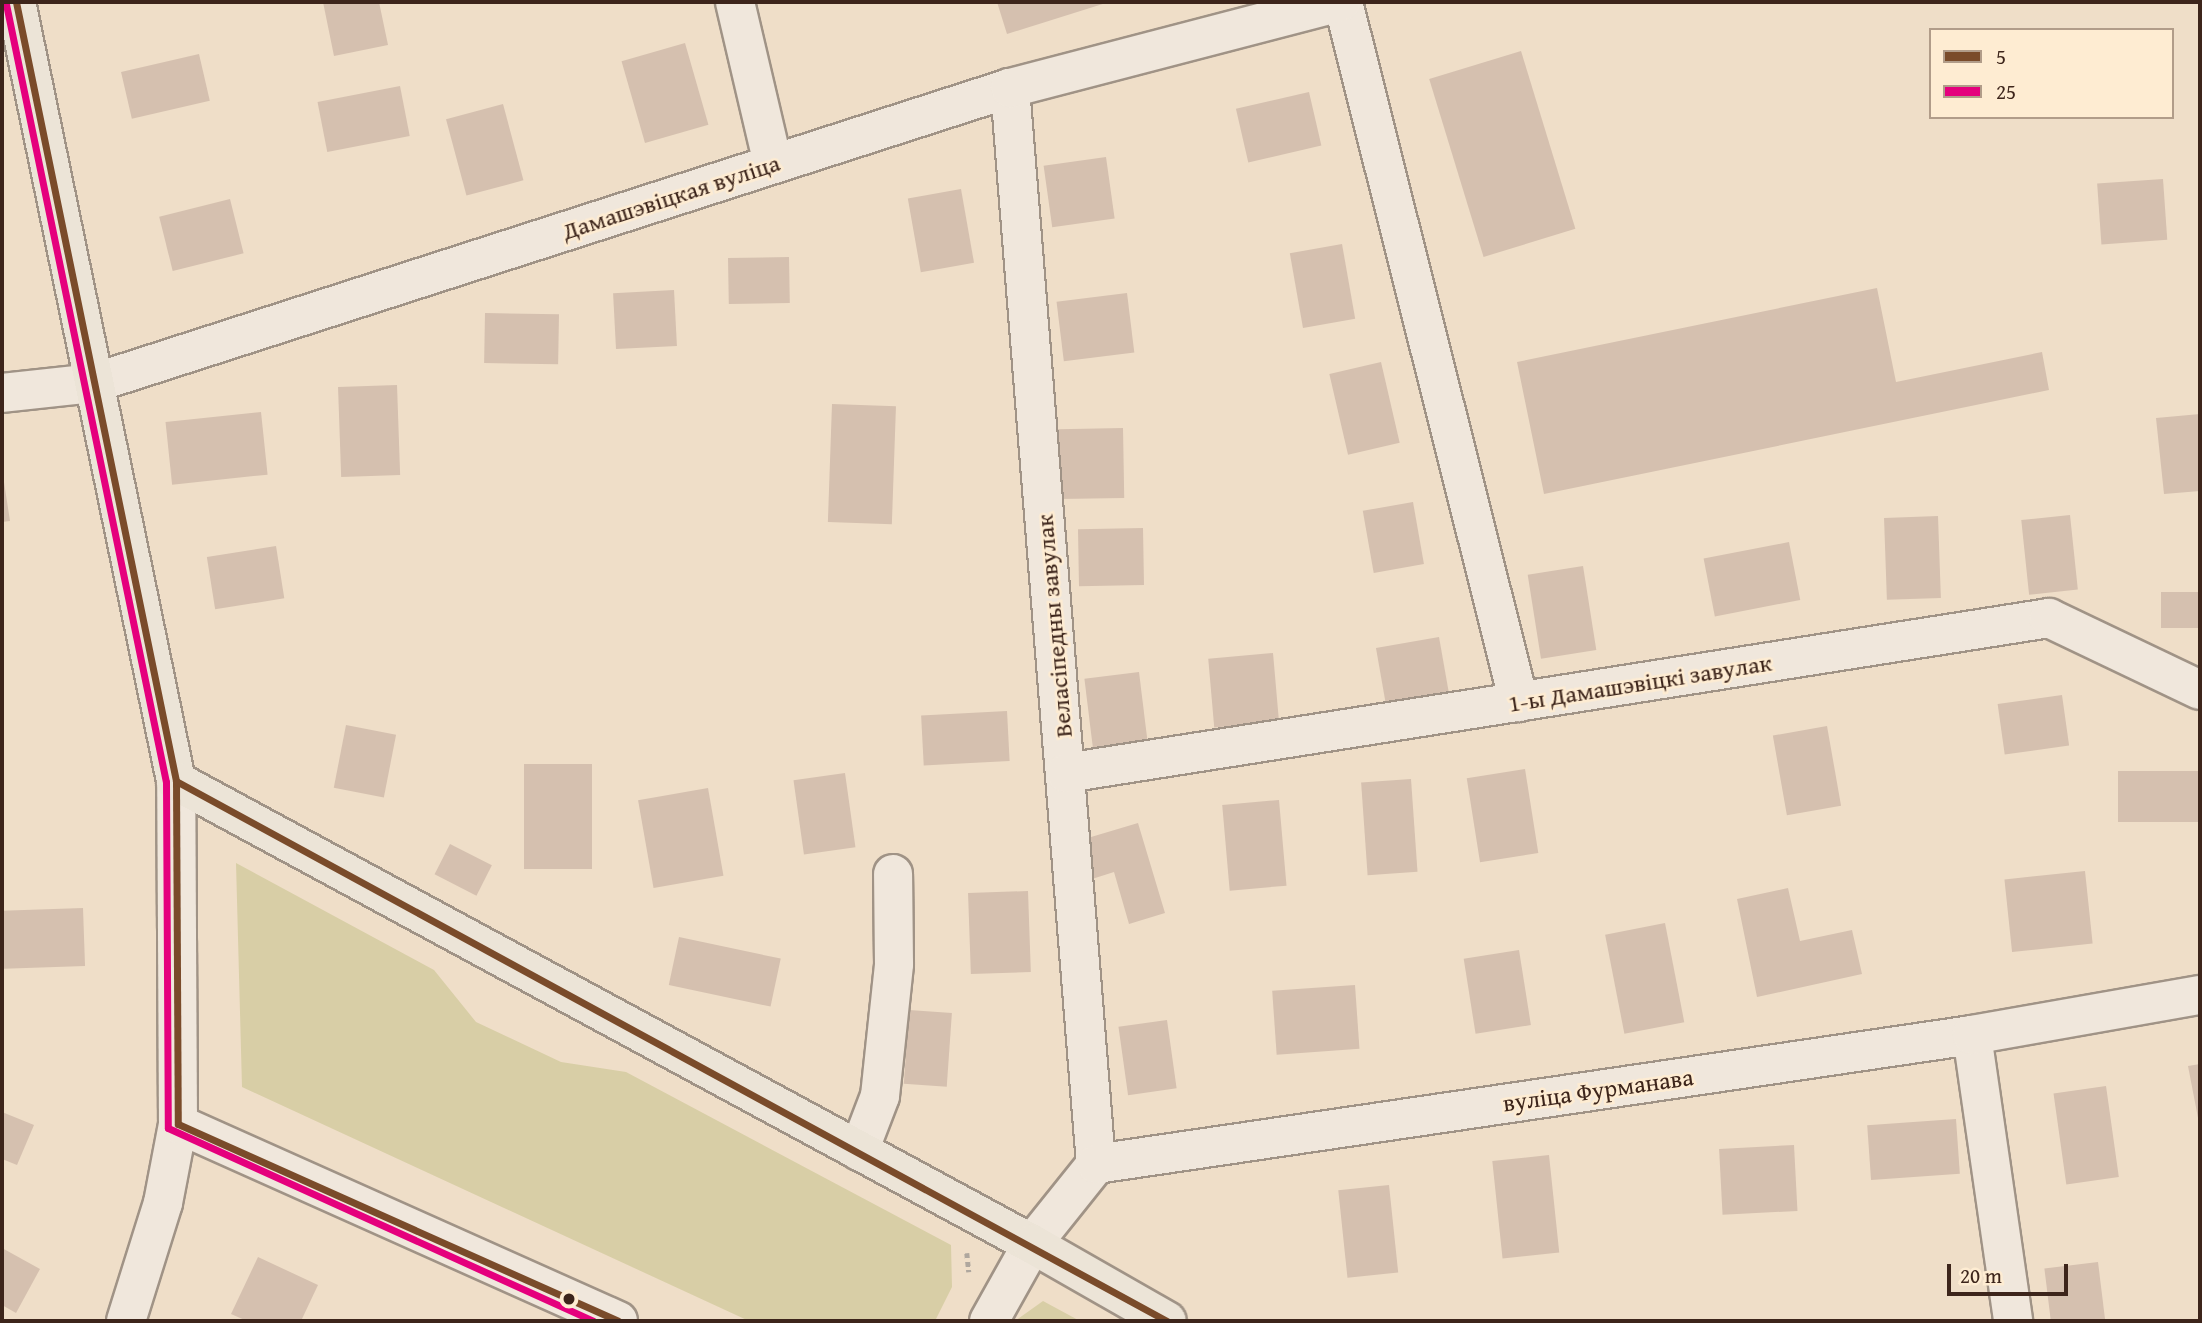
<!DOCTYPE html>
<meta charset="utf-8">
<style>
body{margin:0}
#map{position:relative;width:2202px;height:1323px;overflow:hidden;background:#efdec8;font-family:"Gentium Book Plus",serif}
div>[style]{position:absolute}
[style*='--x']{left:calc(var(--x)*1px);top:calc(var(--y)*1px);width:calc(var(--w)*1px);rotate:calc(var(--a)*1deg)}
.green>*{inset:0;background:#d8cea6}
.building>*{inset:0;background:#d5c0af;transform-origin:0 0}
.path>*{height:4.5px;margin-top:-2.25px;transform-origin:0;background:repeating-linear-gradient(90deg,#afa79e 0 5px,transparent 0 8.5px)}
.roads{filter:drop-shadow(2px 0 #a09386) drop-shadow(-2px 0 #a09386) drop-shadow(0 2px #a09386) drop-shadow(0 -2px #a09386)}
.minor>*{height:38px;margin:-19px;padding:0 19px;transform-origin:19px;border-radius:19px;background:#f0e7dc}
.major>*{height:38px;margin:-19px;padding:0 19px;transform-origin:19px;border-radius:19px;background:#ece4d7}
.bus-1>*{height:7px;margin:-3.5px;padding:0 3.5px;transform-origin:3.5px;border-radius:3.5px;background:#7a4b2a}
.bus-2>*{height:7px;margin:-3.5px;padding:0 3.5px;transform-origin:3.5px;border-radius:3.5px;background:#e5007d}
.dots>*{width:19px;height:19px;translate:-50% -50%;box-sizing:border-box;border:4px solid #feecd2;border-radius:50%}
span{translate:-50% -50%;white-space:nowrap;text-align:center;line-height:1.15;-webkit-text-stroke:5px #feecd2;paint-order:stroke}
.street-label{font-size:24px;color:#3d251b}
.frame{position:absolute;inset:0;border:4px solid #3d251b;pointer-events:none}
.legend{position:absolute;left:1929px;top:28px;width:245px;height:91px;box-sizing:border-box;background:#feecd2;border:2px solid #b19c89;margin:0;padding:9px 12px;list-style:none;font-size:21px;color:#3d251b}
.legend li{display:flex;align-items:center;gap:14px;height:35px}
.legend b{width:35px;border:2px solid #b19c89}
.scale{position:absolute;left:1947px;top:1264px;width:121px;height:32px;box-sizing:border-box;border:4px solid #3d251b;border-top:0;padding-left:9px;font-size:21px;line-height:24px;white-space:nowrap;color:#3d251b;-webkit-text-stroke:5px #feecd2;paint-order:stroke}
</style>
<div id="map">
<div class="green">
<div style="clip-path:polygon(236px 863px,434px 970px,476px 1022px,561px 1062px,626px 1072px,951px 1245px,952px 1287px,935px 1321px,749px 1321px,242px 1087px)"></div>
<div style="clip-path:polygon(1043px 1301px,1080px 1321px,1015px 1321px)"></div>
</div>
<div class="building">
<div style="clip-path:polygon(323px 2px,379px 2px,388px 45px,334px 56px)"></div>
<div style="clip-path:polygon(997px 2px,1109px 2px,1007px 34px)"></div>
<div style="left:685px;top:43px;width:85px;height:66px;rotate:74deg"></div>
<div style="left:1521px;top:51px;width:186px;height:96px;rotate:73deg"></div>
<div style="left:199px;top:54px;width:48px;height:80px;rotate:77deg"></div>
<div style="left:400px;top:86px;width:51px;height:84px;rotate:79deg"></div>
<div style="left:1309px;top:92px;width:55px;height:75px;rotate:77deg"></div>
<div style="left:503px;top:104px;width:79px;height:59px;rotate:75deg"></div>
<div style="left:1106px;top:157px;width:62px;height:63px;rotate:82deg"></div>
<div style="left:2163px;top:179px;width:61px;height:66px;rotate:86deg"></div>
<div style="left:961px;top:189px;width:75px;height:54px;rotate:80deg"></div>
<div style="left:230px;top:199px;width:56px;height:73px;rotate:76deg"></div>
<div style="left:1342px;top:244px;width:76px;height:53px;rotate:80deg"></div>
<div style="left:789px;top:257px;width:46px;height:61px;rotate:89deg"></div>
<div style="clip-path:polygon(1877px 288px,1896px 382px,2042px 352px,2049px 390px,1544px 494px,1517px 362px)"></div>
<div style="left:674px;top:290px;width:56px;height:61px;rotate:87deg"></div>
<div style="left:1127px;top:293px;width:60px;height:71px;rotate:83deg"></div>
<div style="left:485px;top:313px;width:74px;height:50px;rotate:1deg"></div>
<div style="left:1381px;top:362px;width:83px;height:53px;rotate:77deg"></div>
<div style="left:397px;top:385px;width:90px;height:59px;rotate:88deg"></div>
<div style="left:832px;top:404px;width:64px;height:118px;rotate:2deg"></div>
<div style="left:261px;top:412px;width:63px;height:96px;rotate:84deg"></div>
<div style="clip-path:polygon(2200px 414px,2200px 491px,2164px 494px,2156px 418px)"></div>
<div style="left:1123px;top:428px;width:70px;height:65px;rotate:89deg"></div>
<div style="clip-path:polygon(2px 469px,10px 521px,2px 522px)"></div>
<div style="left:1413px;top:502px;width:63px;height:51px;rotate:80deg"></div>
<div style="left:2070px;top:515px;width:75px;height:49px;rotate:84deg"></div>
<div style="left:1938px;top:516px;width:82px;height:54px;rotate:88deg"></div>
<div style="left:1143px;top:528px;width:57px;height:65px;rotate:89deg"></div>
<div style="left:1789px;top:542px;width:59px;height:87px;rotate:79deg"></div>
<div style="left:276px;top:546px;width:53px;height:70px;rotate:81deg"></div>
<div style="left:1583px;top:566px;width:85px;height:56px;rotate:81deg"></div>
<div style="left:2200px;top:592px;width:36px;height:39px;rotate:90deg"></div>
<div style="left:1439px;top:637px;width:63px;height:64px;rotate:80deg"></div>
<div style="left:1273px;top:653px;width:69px;height:65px;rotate:85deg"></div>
<div style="left:1139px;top:672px;width:74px;height:55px;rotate:83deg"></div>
<div style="left:2062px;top:695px;width:51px;height:65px;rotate:82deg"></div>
<div style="left:1007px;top:711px;width:50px;height:86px;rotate:87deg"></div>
<div style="left:346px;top:725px;width:51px;height:64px;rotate:11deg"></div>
<div style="left:1827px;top:726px;width:81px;height:55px;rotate:80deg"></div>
<div style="left:592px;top:764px;width:105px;height:68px;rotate:90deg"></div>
<div style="left:1525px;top:769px;width:85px;height:59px;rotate:81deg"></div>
<div style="left:2200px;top:771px;width:51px;height:82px;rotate:90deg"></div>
<div style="left:845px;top:773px;width:75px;height:52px;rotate:82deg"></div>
<div style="left:1411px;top:779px;width:93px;height:50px;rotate:86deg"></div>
<div style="left:708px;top:788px;width:89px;height:71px;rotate:80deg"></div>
<div style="left:1279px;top:800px;width:86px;height:57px;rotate:85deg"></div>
<div style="clip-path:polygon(1138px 823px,1165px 913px,1129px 924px,1114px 872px,1092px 879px,1081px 840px)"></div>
<div style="left:450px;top:844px;width:47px;height:34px;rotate:27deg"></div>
<div style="left:2085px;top:871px;width:73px;height:81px;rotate:84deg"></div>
<div style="clip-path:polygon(1788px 888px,1800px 941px,1852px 930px,1862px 974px,1757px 997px,1737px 899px)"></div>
<div style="left:1028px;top:891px;width:81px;height:60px;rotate:88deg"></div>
<div style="left:83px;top:908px;width:58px;height:81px;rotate:88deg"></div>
<div style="left:1665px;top:923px;width:101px;height:61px;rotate:79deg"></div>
<div style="left:679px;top:937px;width:104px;height:49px;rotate:12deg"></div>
<div style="left:1519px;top:950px;width:76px;height:56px;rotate:81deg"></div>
<div style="left:1355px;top:985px;width:64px;height:83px;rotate:86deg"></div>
<div style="left:909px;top:1010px;width:43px;height:74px;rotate:4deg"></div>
<div style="left:1167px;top:1020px;width:69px;height:49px;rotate:82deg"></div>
<div style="clip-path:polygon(2200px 1064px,2200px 1123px,2199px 1123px,2188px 1066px)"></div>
<div style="left:2106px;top:1086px;width:92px;height:53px;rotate:82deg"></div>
<div style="clip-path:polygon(2px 1112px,34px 1125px,17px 1165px,2px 1159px)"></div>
<div style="left:1956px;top:1119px;width:55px;height:89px;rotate:86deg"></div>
<div style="left:1794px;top:1145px;width:66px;height:75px;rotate:87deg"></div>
<div style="left:1549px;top:1155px;width:98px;height:57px;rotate:84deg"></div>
<div style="left:1389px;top:1185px;width:88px;height:51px;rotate:84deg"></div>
<div style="clip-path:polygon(2px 1248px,40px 1269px,16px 1313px,2px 1305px)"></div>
<div style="clip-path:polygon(258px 1257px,318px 1285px,301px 1321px,247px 1321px,231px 1314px)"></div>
<div style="left:2098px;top:1262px;width:59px;height:54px;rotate:83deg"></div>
</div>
<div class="path">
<div style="--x:967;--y:1253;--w:19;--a:84"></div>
</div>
<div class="roads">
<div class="minor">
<div style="--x:735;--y:2;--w:166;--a:76.8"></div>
<div style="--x:1343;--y:2;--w:722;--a:75.89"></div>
<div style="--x:1010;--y:88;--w:1079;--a:85.43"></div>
<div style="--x:2;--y:393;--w:93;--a:-6.2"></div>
<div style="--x:94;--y:383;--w:962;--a:-17.85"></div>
<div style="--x:1010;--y:88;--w:342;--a:-14.6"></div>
<div style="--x:1066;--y:773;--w:995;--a:-8.96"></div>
<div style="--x:2049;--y:618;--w:167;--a:25.5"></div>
<div style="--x:1972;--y:1035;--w:289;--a:81.8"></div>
<div style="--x:178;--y:1124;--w:482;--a:24.1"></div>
<div style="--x:859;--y:1151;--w:59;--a:-69.1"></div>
<div style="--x:880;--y:1096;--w:133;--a:-83.9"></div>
<div style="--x:894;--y:964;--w:90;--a:-90.6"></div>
<div style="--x:126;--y:1321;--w:124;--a:-72.6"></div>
<div style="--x:163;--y:1203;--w:80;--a:-79.2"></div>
<div style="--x:178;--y:1124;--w:343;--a:-90.3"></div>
<div style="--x:989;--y:1321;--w:88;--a:-60.8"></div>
<div style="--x:1032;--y:1244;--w:102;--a:-51.3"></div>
<div style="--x:1096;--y:1164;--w:885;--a:-8.38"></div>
<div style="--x:1972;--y:1035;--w:231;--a:-10"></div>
</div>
<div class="major">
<div style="--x:16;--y:2;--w:795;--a:78.39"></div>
<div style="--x:176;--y:781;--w:973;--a:28.41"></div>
<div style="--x:1032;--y:1244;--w:155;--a:29.7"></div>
</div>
</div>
<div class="bus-1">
<div style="--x:16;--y:2;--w:795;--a:78.39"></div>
<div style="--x:176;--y:781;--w:343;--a:89.7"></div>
<div style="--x:178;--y:1124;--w:482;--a:24.1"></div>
<div style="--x:176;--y:781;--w:1129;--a:28.59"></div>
</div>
<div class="bus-2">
<div style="--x:6;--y:4;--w:794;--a:78.38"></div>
<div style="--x:166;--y:782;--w:346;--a:89.7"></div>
<div style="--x:168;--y:1128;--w:467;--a:24.4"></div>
</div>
<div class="dots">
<div style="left:569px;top:1299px;background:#3d251b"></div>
</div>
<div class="street-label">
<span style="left:671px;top:197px;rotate:-18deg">Дамашэвіцкая вуліца</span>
<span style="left:1054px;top:626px;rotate:-95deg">Веласіпедны завулак</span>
<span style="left:1640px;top:683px;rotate:-9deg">1-ы Дамашэвіцкі завулак</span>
<span style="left:1598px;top:1090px;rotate:-8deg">вуліца Фурманава</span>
</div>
<div class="frame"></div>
<ul class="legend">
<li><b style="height:9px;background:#7a4b2a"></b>5</li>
<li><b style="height:9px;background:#e5007d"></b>25</li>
</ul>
<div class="scale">20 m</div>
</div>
